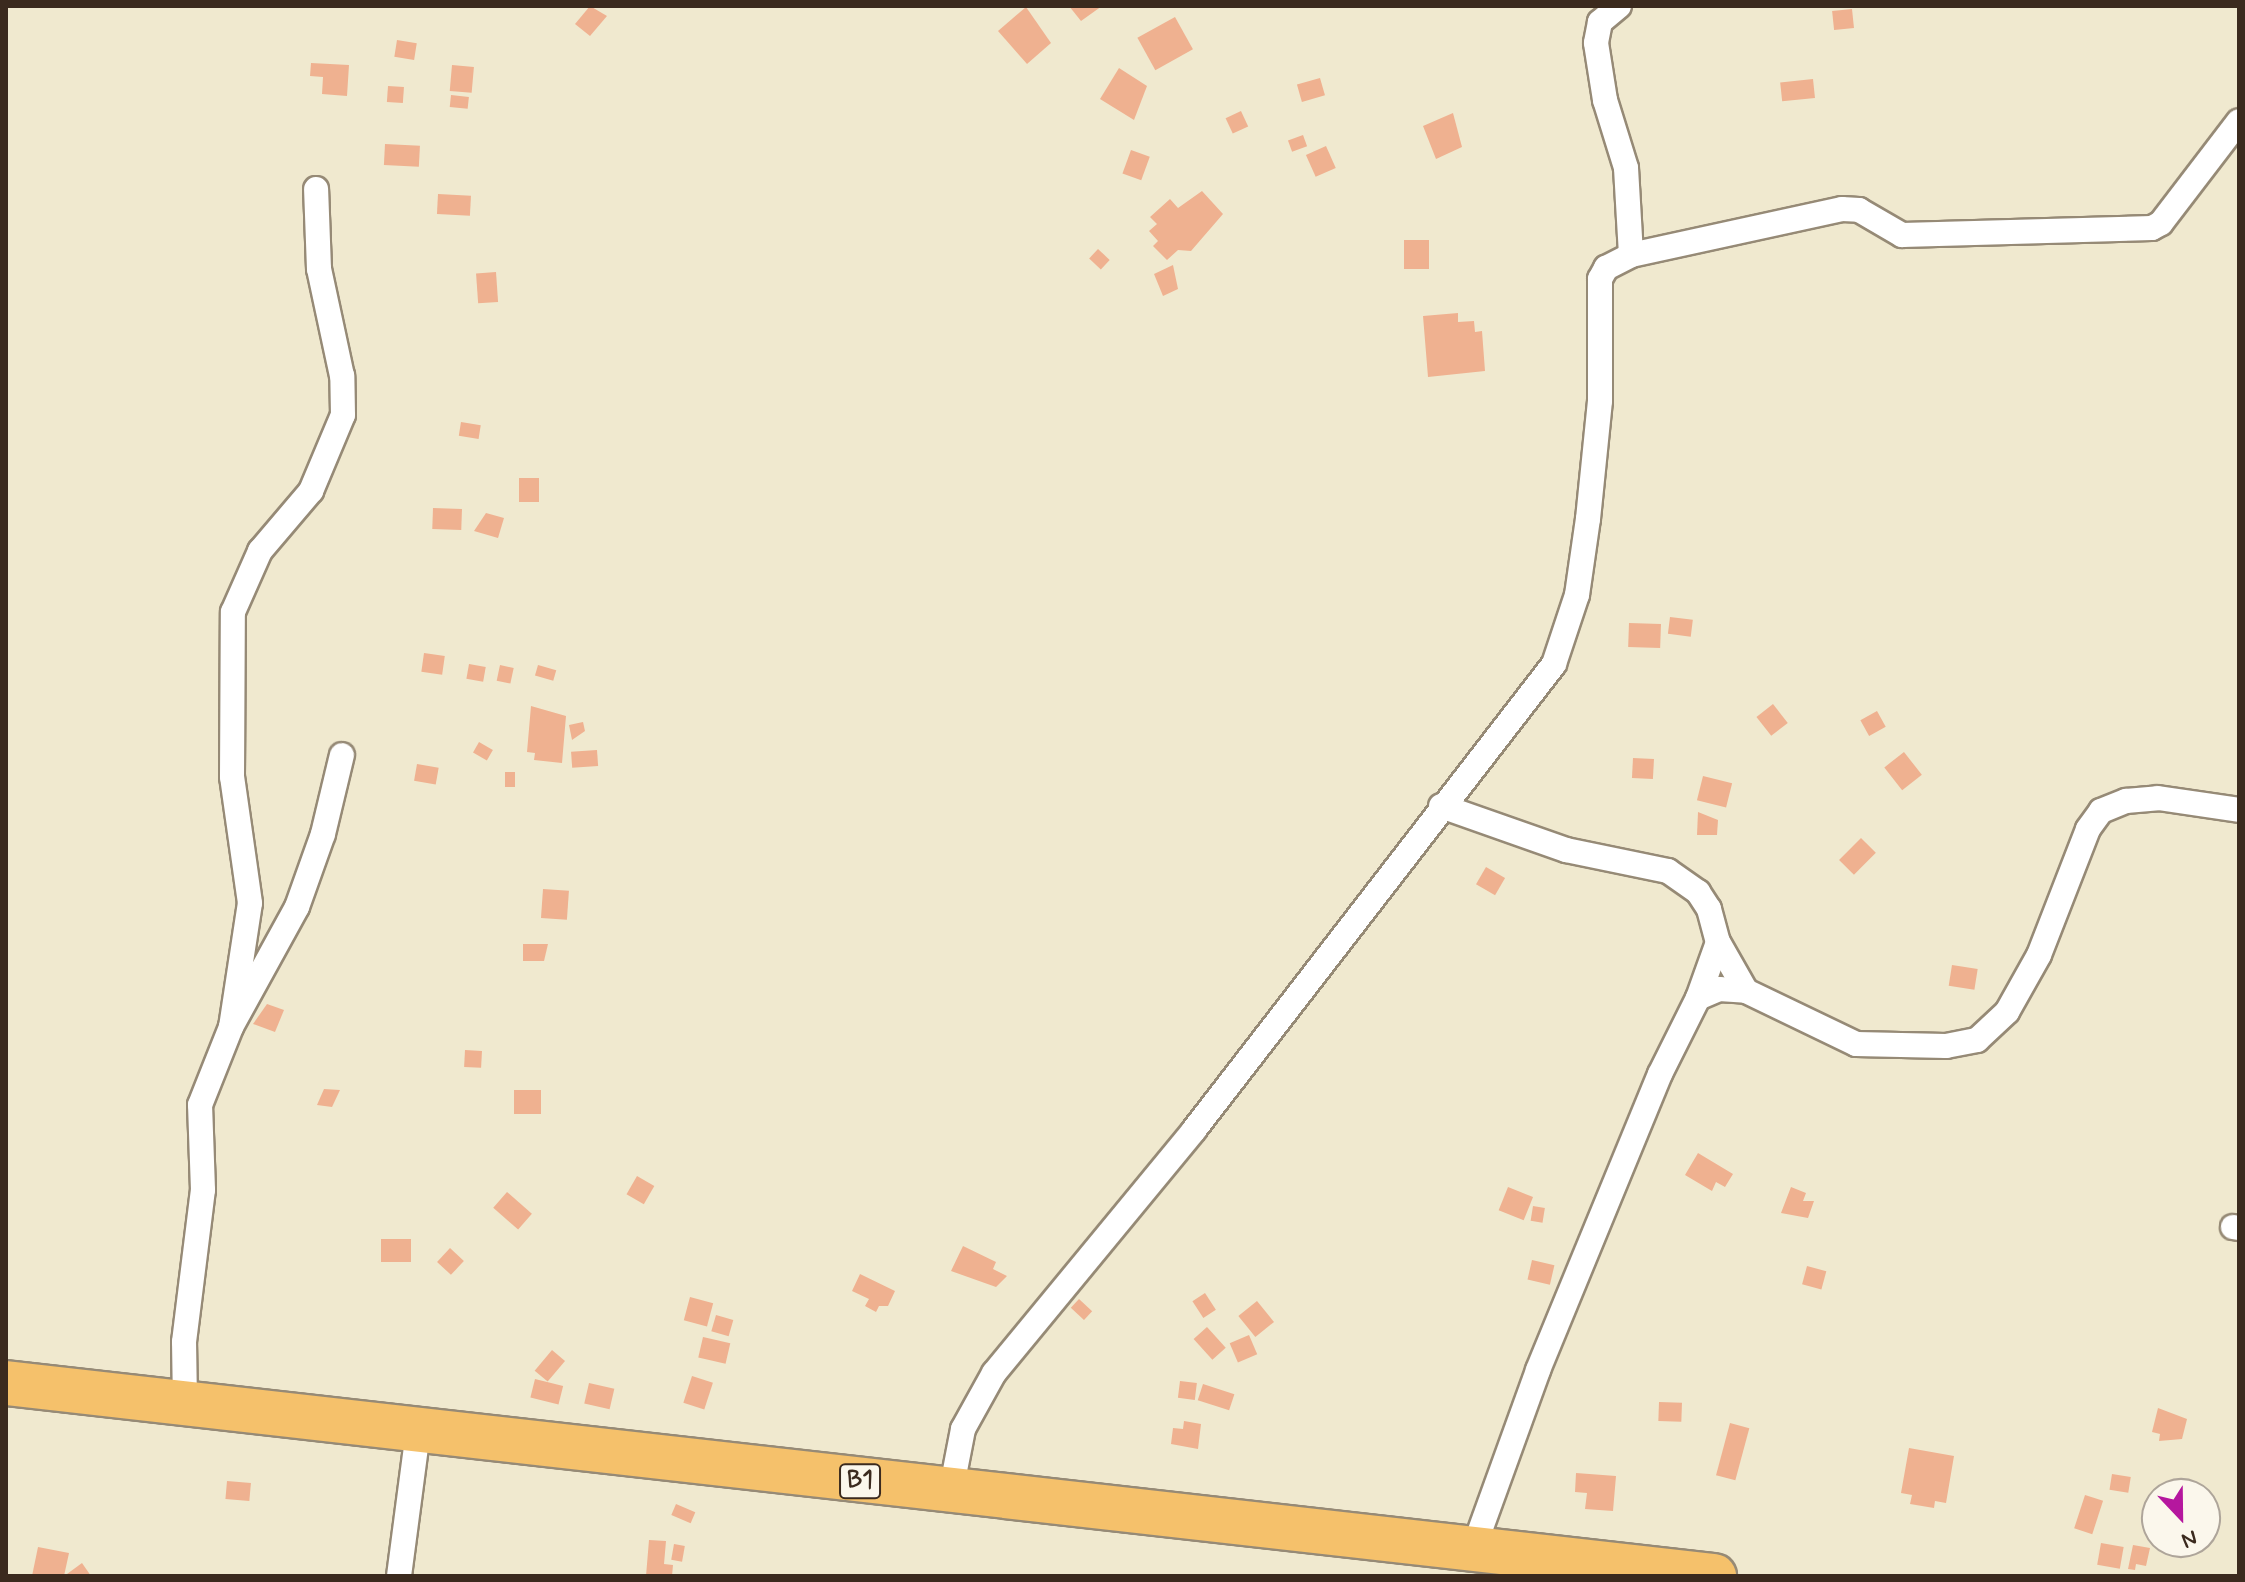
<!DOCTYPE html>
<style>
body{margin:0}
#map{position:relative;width:2245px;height:1582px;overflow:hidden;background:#f0e9cf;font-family:Mynerve,sans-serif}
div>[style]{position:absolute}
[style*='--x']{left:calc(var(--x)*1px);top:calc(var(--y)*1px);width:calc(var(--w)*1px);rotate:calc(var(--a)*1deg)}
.building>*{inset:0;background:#efb190;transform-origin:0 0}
.roads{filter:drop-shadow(2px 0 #968a76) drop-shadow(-2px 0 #968a76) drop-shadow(0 2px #968a76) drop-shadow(0 -2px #968a76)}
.street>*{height:24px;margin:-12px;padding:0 12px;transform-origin:12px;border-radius:12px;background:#fff}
.highway>*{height:44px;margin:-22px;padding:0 22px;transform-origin:22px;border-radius:22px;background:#f5c16b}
span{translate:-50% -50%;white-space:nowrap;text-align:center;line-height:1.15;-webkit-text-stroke:6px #fbf7ec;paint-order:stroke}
.shield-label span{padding:2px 6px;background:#fbf7ec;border:2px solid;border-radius:6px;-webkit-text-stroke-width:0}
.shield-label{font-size:24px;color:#3b2a1e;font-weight:700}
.frame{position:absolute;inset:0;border:8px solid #3b2a1e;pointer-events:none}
.north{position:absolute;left:2141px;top:1478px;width:80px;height:80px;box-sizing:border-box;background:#fbf7ec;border:2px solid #aea59a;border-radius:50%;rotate:158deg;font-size:22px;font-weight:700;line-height:32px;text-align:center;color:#3b2a1e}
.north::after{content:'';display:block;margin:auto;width:28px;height:36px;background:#b5179e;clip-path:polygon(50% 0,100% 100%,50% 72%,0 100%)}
</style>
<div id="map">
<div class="building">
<div style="clip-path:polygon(590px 6px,607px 16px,590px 36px,575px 24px)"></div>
<div style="clip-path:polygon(1069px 6px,1102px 6px,1081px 21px)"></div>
<div style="clip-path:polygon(1026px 7px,1051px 43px,1027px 64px,998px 31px)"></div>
<div style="left:1852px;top:9px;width:19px;height:20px;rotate:84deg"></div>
<div style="left:1175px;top:17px;width:37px;height:43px;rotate:61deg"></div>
<div style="left:397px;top:40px;width:20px;height:17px;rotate:9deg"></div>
<div style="clip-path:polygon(311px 63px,349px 65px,347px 96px,322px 94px,323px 77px,310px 76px)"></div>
<div style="left:452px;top:65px;width:22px;height:26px;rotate:5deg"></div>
<div style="clip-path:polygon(1119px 68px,1147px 86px,1134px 120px,1100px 99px)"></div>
<div style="left:1320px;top:78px;width:18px;height:24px;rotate:74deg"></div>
<div style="left:1813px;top:79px;width:19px;height:33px;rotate:84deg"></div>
<div style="left:388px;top:86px;width:16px;height:16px;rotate:4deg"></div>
<div style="left:451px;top:95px;width:18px;height:12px;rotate:6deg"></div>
<div style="left:1241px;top:111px;width:17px;height:17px;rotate:65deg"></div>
<div style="clip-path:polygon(1453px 113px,1462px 147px,1436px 159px,1423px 126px)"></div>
<div style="left:1303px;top:135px;width:12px;height:16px;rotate:70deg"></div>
<div style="left:385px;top:144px;width:35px;height:21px;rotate:3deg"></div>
<div style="left:1326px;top:146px;width:24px;height:22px;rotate:66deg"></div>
<div style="left:1131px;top:150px;width:20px;height:25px;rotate:20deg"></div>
<div style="clip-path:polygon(1202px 191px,1223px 214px,1191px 251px,1178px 250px,1167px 260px,1153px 246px,1158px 241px,1149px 231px,1157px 224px,1150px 217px,1170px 199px,1178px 208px)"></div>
<div style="left:438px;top:194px;width:33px;height:20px;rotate:3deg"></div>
<div style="left:1429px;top:240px;width:29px;height:25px;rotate:90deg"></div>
<div style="left:1098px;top:249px;width:16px;height:13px;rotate:43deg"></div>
<div style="clip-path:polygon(1173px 265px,1178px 289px,1163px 296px,1154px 274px)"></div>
<div style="left:496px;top:272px;width:30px;height:20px;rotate:86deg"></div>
<div style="clip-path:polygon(1458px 313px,1458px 322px,1474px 321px,1475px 332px,1482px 331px,1485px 371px,1428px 377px,1423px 316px)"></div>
<div style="left:461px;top:422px;width:20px;height:14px;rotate:9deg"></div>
<div style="left:519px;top:478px;width:20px;height:24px"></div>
<div style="left:433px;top:508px;width:29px;height:21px;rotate:2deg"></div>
<div style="clip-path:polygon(486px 513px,504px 518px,498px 538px,474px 531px)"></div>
<div style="left:1670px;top:617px;width:23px;height:17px;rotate:7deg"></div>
<div style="left:1629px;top:623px;width:32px;height:24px;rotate:2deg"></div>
<div style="left:424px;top:653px;width:21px;height:19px;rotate:8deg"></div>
<div style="left:469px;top:664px;width:17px;height:15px;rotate:10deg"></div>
<div style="left:500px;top:665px;width:14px;height:16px;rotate:12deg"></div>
<div style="left:538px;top:665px;width:19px;height:11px;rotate:16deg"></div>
<div style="left:1773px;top:704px;width:24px;height:21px;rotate:52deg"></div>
<div style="clip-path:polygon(531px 706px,566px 716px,562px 763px,534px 760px,535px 753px,527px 752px)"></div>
<div style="left:1877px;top:711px;width:18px;height:19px;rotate:61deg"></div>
<div style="clip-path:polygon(583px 722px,585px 731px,572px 740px,569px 725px)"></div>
<div style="left:479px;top:742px;width:16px;height:12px;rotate:30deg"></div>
<div style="left:597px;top:750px;width:16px;height:26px;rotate:86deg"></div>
<div style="left:1904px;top:752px;width:29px;height:25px;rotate:52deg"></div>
<div style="left:1633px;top:758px;width:21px;height:20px;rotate:3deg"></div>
<div style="left:417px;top:764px;width:22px;height:17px;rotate:10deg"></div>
<div style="left:505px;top:772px;width:10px;height:15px"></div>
<div style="left:1703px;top:776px;width:30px;height:25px;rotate:14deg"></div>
<div style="clip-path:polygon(1698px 812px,1718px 820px,1717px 835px,1697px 835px)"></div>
<div style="left:1861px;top:838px;width:21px;height:31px;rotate:45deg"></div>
<div style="left:1486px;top:867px;width:22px;height:20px;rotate:30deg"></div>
<div style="left:543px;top:889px;width:26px;height:29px;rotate:4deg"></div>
<div style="clip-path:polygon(523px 944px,548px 944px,544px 961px,523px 961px)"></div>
<div style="left:1952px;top:965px;width:26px;height:21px;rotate:9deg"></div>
<div style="clip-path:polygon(267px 1004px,284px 1010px,275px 1032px,253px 1024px)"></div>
<div style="left:465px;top:1050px;width:17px;height:17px;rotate:3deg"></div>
<div style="clip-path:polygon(324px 1089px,340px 1090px,332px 1107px,317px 1105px)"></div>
<div style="left:514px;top:1090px;width:27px;height:24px"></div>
<div style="clip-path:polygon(1698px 1153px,1733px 1174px,1725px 1187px,1716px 1182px,1712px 1191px,1685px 1175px)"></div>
<div style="left:637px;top:1176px;width:20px;height:21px;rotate:30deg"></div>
<div style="left:1508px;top:1187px;width:27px;height:25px;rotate:22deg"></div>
<div style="clip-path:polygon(1791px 1187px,1806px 1193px,1803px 1201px,1814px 1201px,1808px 1218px,1781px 1213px)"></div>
<div style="left:507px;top:1192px;width:33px;height:21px;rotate:41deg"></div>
<div style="left:1533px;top:1206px;width:12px;height:15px;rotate:9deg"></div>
<div style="left:411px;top:1239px;width:23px;height:30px;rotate:90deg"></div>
<div style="clip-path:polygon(963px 1246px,996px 1262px,993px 1269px,1007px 1276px,996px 1287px,951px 1271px)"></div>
<div style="left:450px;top:1248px;width:19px;height:19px;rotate:43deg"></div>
<div style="left:1532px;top:1260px;width:23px;height:20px;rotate:13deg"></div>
<div style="left:1807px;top:1266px;width:20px;height:19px;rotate:15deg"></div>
<div style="clip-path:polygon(860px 1274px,895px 1291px,888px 1306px,879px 1306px,876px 1312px,865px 1306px,869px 1299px,852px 1291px)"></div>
<div style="left:1205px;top:1293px;width:20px;height:15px;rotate:57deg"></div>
<div style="left:690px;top:1297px;width:24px;height:24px;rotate:15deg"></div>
<div style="left:1079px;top:1299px;width:18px;height:12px;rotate:43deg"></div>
<div style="left:1257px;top:1301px;width:27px;height:24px;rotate:51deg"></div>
<div style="left:716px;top:1315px;width:18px;height:17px;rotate:16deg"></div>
<div style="left:1207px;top:1327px;width:28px;height:18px;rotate:48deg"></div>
<div style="left:1249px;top:1335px;width:21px;height:21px;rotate:67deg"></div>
<div style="left:703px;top:1337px;width:28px;height:21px;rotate:13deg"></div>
<div style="left:552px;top:1350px;width:17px;height:27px;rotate:40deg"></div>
<div style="left:692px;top:1376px;width:22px;height:28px;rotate:18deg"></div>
<div style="left:535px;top:1379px;width:29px;height:19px;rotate:14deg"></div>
<div style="left:1180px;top:1381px;width:17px;height:17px;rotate:7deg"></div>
<div style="left:589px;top:1383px;width:26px;height:21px;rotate:13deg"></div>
<div style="left:1203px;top:1384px;width:33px;height:17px;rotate:18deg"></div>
<div style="left:1659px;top:1402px;width:23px;height:19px;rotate:2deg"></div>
<div style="clip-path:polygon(2158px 1408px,2187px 1419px,2182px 1439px,2159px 1441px,2160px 1434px,2152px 1432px)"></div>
<div style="clip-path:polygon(1184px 1421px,1201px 1424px,1198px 1449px,1171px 1444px,1173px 1428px,1183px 1429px)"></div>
<div style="left:1730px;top:1423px;width:20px;height:54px;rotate:15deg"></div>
<div style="clip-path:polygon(1909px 1448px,1954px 1456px,1946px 1503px,1935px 1501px,1934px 1508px,1910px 1504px,1912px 1495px,1901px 1493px)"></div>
<div style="clip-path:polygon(1576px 1473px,1616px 1476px,1613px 1511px,1585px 1509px,1587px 1493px,1575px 1492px)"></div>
<div style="left:2112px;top:1474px;width:19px;height:16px;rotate:9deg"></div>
<div style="left:227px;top:1481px;width:24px;height:18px;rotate:5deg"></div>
<div style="left:2085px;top:1495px;width:19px;height:35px;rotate:18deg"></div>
<div style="left:676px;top:1504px;width:21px;height:12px;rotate:23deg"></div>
<div style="clip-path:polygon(649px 1540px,666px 1541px,664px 1564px,673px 1565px,672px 1576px,646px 1576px)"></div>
<div style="left:2101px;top:1543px;width:23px;height:22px;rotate:10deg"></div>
<div style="left:674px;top:1544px;width:11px;height:16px;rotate:10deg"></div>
<div style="clip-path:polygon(2133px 1545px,2150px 1548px,2146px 1566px,2136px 1564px,2135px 1570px,2128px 1569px)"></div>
<div style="clip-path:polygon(38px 1547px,69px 1553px,64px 1576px,32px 1576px)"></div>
<div style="clip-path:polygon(82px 1563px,91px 1576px,68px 1576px,67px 1574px)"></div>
</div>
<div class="roads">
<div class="street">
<div style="--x:1619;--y:6;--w:25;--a:140"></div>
<div style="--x:1600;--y:22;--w:21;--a:101"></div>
<div style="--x:1596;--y:43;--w:58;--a:81"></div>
<div style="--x:1605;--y:100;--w:71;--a:72.8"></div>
<div style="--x:1626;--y:168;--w:87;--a:86.7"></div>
<div style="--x:1441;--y:806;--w:133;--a:19.4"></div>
<div style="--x:1566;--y:850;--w:104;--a:11.6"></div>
<div style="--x:1668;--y:871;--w:37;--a:35"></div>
<div style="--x:1698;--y:892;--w:20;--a:57"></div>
<div style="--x:1709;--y:909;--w:34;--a:75"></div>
<div style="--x:1718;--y:942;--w:56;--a:60.3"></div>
<div style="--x:1698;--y:998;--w:59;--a:-70.3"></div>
<div style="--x:231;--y:1027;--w:125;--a:-81.3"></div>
<div style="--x:250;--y:903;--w:127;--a:-98.1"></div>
<div style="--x:232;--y:777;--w:165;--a:-89.7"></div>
<div style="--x:233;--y:612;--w:67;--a:-66.1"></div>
<div style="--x:260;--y:551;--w:79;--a:-49.6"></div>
<div style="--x:311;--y:491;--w:82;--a:-67.2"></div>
<div style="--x:343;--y:415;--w:39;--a:-91"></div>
<div style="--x:342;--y:376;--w:109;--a:-102.1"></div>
<div style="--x:319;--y:269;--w:80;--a:-92.1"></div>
<div style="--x:2233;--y:1227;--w:6;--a:9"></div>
<div style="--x:185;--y:1404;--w:62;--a:-90.9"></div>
<div style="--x:184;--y:1342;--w:153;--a:-82.9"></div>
<div style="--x:203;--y:1190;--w:85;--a:-92"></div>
<div style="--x:200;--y:1105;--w:84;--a:-68.3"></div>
<div style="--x:231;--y:1027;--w:137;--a:-61.2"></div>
<div style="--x:297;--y:907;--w:77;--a:-70.4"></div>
<div style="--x:323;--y:834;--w:81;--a:-76.5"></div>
<div style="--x:951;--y:1491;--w:63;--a:-79"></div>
<div style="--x:963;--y:1429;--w:64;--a:-61"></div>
<div style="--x:994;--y:1373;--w:315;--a:-50.5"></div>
<div style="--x:1194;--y:1130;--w:589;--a:-52.31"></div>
<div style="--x:1554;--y:664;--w:73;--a:-71.6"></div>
<div style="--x:1577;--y:595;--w:77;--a:-81.8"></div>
<div style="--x:1588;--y:519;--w:119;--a:-84.2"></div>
<div style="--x:1600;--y:401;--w:122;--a:-90"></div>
<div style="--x:1600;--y:279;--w:13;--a:-61"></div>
<div style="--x:1606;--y:268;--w:28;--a:-27"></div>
<div style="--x:1631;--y:255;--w:216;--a:-12.3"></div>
<div style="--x:1842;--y:209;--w:17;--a:3"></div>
<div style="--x:1859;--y:210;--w:50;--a:30.2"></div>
<div style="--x:1902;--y:235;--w:250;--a:-1.6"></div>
<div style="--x:2152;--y:228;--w:10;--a:-29"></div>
<div style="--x:2161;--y:223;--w:128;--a:-52.6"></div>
<div style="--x:1473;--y:1550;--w:191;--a:-70.1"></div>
<div style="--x:1538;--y:1370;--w:320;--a:-67.6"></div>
<div style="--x:1660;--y:1074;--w:85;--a:-63.4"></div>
<div style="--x:1698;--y:998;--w:23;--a:-23"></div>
<div style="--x:1719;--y:989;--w:27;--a:4"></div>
<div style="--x:1746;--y:991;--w:122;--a:25.7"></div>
<div style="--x:1856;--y:1044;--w:90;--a:1.3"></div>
<div style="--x:1946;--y:1046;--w:32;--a:-11"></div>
<div style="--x:1977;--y:1040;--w:41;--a:-43"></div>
<div style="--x:2007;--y:1012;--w:65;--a:-60.7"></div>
<div style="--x:2039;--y:955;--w:135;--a:-68.7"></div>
<div style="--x:2088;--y:829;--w:22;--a:-54"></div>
<div style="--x:2101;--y:811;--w:27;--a:-22"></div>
<div style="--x:2126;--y:801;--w:32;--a:-5"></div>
<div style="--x:2158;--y:798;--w:82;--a:8.4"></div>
<div style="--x:399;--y:1576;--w:146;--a:-82.5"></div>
</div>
<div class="highway">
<div style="--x:6;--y:1383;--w:1719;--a:6.45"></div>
</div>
</div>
<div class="shield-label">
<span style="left:860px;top:1481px">B1</span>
</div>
<div class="frame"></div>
<div class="north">N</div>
</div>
